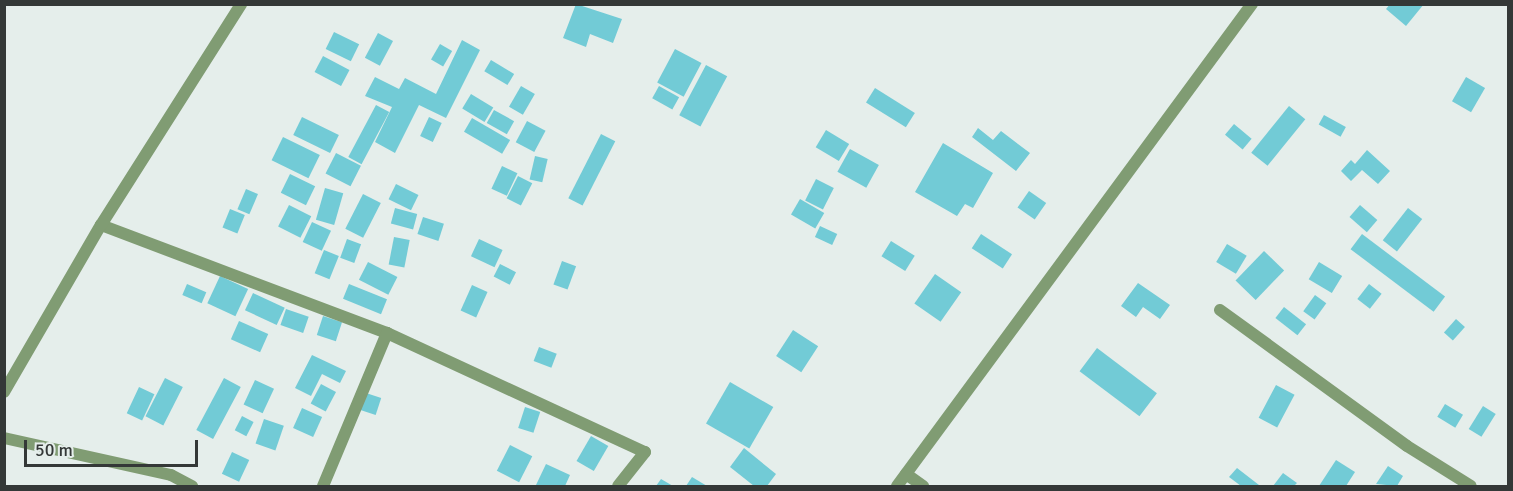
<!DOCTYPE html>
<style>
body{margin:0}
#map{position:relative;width:1513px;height:491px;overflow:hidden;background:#e5eeeb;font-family:Signika,sans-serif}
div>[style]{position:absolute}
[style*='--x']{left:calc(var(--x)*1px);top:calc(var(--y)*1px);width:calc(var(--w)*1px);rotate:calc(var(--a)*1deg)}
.building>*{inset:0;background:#72cbd6;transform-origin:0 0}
.street>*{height:12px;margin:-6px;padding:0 6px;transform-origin:6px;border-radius:6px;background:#809c73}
span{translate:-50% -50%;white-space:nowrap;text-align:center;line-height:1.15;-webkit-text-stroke:5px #e5eeeb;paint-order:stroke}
.frame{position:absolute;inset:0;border:6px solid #343837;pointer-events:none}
.scale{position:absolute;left:24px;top:440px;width:174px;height:27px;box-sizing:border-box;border:3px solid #343837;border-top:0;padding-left:8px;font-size:18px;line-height:21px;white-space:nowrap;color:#343837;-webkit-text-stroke:4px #e5eeeb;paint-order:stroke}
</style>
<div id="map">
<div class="building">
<div style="clip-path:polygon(576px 4px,622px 19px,613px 43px,590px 34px,586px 47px,563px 38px)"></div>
<div style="clip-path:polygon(1390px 4px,1424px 4px,1406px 26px,1386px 9px)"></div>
<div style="left:334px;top:32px;width:28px;height:19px;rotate:26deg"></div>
<div style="left:378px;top:33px;width:17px;height:28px;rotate:28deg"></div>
<div style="clip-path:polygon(462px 40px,480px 50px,446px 118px,419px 105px,395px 153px,375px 142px,392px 107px,365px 96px,375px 77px,399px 89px,405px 78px,436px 94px)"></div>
<div style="left:440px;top:44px;width:14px;height:18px;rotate:30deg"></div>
<div style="left:675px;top:49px;width:30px;height:38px;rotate:28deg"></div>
<div style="left:323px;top:56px;width:30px;height:18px;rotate:28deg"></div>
<div style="left:491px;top:60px;width:27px;height:13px;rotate:31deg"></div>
<div style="left:706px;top:65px;width:24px;height:57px;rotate:28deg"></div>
<div style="left:1466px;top:77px;width:22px;height:28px;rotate:30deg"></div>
<div style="left:521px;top:86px;width:16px;height:24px;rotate:30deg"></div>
<div style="left:659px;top:86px;width:23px;height:14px;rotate:29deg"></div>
<div style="left:875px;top:88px;width:47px;height:17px;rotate:32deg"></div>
<div style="left:471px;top:94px;width:26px;height:17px;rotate:31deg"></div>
<div style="left:376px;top:105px;width:15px;height:59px;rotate:28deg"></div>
<div style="left:1289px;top:106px;width:21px;height:60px;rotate:39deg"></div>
<div style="left:494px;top:110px;width:23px;height:15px;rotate:29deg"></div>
<div style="left:1324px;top:115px;width:25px;height:11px;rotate:29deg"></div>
<div style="left:302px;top:117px;width:41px;height:20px;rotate:26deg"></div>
<div style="left:429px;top:117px;width:14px;height:21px;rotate:25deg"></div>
<div style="left:472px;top:118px;width:44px;height:16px;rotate:30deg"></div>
<div style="left:527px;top:121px;width:21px;height:24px;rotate:28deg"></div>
<div style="left:1234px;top:124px;width:23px;height:14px;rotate:40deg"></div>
<div style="clip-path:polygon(978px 128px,993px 140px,1001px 131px,1030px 153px,1016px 171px,972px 137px)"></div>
<div style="left:826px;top:130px;width:27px;height:20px;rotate:31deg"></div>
<div style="left:601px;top:134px;width:16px;height:72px;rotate:27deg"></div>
<div style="left:283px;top:137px;width:41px;height:26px;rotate:26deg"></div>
<div style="clip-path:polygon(943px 143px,993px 173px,973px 208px,965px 204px,957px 216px,915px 192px)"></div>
<div style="left:850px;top:149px;width:33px;height:26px;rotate:29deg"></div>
<div style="clip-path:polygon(1367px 150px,1390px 171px,1378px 184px,1362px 170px,1351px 181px,1341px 171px,1351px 160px,1355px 164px)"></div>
<div style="left:336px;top:153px;width:28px;height:23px;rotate:27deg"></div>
<div style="left:535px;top:156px;width:13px;height:24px;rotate:13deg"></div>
<div style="left:502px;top:166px;width:17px;height:25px;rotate:25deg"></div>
<div style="left:290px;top:174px;width:28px;height:21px;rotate:26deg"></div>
<div style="left:518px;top:176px;width:16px;height:25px;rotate:27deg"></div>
<div style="left:816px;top:179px;width:20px;height:24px;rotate:27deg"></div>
<div style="left:396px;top:184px;width:25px;height:17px;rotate:26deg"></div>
<div style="left:325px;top:188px;width:19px;height:33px;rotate:16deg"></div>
<div style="left:246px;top:189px;width:13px;height:22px;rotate:23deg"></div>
<div style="left:1029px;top:191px;width:21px;height:20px;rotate:35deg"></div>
<div style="left:363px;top:194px;width:20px;height:39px;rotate:27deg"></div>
<div style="left:800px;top:199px;width:28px;height:18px;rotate:30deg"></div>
<div style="left:289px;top:205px;width:25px;height:24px;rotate:27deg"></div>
<div style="left:1360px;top:205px;width:23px;height:16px;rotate:41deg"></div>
<div style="left:395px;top:208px;width:23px;height:16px;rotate:15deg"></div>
<div style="left:1408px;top:208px;width:18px;height:41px;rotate:38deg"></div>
<div style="left:230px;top:209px;width:16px;height:20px;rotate:22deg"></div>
<div style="left:423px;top:217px;width:22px;height:18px;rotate:18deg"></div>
<div style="left:312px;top:222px;width:21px;height:22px;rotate:25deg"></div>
<div style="left:820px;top:226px;width:19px;height:12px;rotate:25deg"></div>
<div style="left:981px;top:234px;width:37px;height:17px;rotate:33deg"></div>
<div style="left:1362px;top:234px;width:104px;height:19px;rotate:37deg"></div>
<div style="left:394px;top:237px;width:16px;height:28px;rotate:11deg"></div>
<div style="left:347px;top:239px;width:15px;height:20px;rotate:20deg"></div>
<div style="left:479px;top:239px;width:26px;height:19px;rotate:25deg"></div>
<div style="left:891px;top:241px;width:28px;height:18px;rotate:32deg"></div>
<div style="left:1227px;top:244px;width:23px;height:21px;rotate:31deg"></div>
<div style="left:324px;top:250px;width:16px;height:25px;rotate:22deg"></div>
<div style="left:1264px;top:251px;width:28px;height:41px;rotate:44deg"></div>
<div style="left:562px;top:261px;width:15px;height:25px;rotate:20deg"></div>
<div style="left:368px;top:262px;width:33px;height:20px;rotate:27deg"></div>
<div style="left:1319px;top:262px;width:27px;height:20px;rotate:31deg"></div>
<div style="left:500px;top:264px;width:18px;height:14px;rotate:27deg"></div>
<div style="left:935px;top:274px;width:32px;height:36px;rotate:35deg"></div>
<div style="left:220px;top:276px;width:31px;height:30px;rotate:25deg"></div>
<div style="clip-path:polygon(1138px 283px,1170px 305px,1160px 319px,1143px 307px,1136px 317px,1121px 306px)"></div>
<div style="left:187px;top:284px;width:21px;height:12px;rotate:23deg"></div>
<div style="left:349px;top:284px;width:41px;height:16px;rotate:22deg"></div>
<div style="left:1369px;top:284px;width:16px;height:19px;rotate:38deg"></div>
<div style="left:472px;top:285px;width:17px;height:28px;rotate:24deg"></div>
<div style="left:253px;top:293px;width:35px;height:19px;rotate:25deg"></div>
<div style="left:1315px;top:295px;width:14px;height:20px;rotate:36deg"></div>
<div style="left:1284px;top:307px;width:28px;height:14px;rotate:38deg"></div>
<div style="left:286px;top:309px;width:24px;height:17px;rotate:19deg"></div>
<div style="left:323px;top:316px;width:20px;height:20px;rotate:18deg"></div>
<div style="left:1456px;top:319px;width:12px;height:18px;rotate:42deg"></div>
<div style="left:239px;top:321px;width:32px;height:20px;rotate:24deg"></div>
<div style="left:793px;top:330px;width:30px;height:31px;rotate:33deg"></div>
<div style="left:539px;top:347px;width:19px;height:15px;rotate:21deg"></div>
<div style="left:1097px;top:348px;width:75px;height:29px;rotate:37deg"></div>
<div style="clip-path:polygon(312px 355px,346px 371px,340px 383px,322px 374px,311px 396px,295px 388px)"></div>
<div style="left:165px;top:378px;width:20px;height:43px;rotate:27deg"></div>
<div style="left:224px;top:378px;width:19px;height:59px;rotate:28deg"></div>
<div style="left:255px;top:380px;width:21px;height:27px;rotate:25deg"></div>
<div style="left:730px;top:382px;width:50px;height:48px;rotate:30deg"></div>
<div style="left:321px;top:384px;width:17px;height:22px;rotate:28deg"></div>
<div style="left:1276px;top:385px;width:21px;height:37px;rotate:28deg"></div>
<div style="left:139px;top:387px;width:17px;height:29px;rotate:25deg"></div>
<div style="left:366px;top:393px;width:16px;height:18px;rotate:18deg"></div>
<div style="left:1445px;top:404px;width:21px;height:15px;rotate:31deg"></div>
<div style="left:1483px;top:406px;width:15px;height:27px;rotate:32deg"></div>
<div style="left:525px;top:407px;width:16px;height:22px;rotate:18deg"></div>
<div style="left:302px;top:408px;width:22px;height:22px;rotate:24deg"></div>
<div style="left:242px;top:416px;width:13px;height:16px;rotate:27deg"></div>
<div style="left:264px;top:419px;width:21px;height:26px;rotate:19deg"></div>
<div style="left:591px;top:436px;width:20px;height:29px;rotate:30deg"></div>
<div style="left:510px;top:445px;width:25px;height:29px;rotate:27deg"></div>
<div style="clip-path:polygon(744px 448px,776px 474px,767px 486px,754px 486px,730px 467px)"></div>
<div style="left:232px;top:452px;width:19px;height:24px;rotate:25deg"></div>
<div style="clip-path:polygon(1336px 460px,1355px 472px,1346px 486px,1319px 486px)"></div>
<div style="clip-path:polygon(546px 464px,570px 475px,565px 486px,536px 485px)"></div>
<div style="clip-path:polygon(1388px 466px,1403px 476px,1397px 486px,1376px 484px)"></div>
<div style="clip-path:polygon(1237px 468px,1259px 485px,1258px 486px,1241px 486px,1229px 477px)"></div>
<div style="clip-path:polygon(1283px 473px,1297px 483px,1294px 486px,1273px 486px)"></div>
<div style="clip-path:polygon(692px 477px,707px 486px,686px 486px)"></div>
<div style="clip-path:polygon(661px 479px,673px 486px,656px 486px)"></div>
</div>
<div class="street">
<div style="--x:101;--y:225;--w:306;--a:20.7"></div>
<div style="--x:387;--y:333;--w:284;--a:24.8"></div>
<div style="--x:645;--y:452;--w:43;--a:128.5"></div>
<div style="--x:1220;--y:310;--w:231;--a:36"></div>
<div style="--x:1407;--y:446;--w:75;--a:32"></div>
<div style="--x:4;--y:392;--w:193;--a:-59.9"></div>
<div style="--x:101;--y:225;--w:262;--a:-57.6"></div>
<div style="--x:4;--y:438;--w:171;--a:12.5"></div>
<div style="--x:171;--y:475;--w:24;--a:28"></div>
<div style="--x:906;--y:474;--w:21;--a:35"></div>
<div style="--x:323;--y:486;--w:166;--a:-67.3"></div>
<div style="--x:897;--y:486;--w:599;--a:-53.63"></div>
</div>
<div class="frame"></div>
<div class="scale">50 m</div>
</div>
